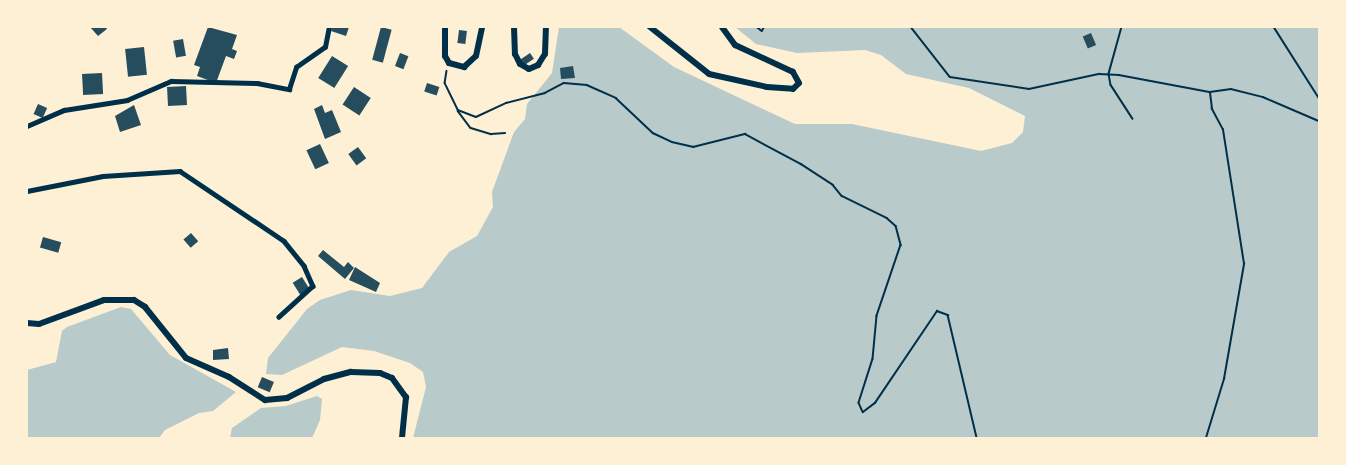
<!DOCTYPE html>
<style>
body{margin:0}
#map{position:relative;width:1346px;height:465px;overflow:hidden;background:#fdf0d5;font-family:Bitter,serif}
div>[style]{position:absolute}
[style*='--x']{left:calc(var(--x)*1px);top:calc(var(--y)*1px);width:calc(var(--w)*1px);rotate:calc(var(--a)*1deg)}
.green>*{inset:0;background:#b9caca}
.building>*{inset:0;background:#264d5e;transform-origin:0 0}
.path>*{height:1.5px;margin:-0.75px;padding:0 0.75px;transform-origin:0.75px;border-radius:0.75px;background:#003049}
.minor>*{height:4.5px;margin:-2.25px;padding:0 2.25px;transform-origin:2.25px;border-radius:2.25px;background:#003049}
.tertiary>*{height:6px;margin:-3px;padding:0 3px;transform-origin:3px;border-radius:3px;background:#003049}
span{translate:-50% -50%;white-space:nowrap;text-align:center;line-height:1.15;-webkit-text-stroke:6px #fdf0d5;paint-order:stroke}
.frame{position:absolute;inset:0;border:28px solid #fdf0d5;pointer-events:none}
</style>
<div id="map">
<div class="green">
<div style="clip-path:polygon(559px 27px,619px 27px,674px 67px,795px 124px,852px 124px,981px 151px,1012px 143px,1023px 132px,1025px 116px,969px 88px,906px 74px,881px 55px,865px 50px,797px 53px,756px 44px,735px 27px,1319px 27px,1319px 438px,413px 438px,426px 387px,423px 372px,410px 363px,374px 351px,342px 347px,282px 375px,266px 374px,268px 358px,307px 309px,320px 300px,351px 290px,390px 296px,422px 288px,449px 252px,477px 236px,493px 207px,492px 192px,514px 132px,525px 119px,527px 104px,552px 73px)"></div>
<div style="clip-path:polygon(121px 307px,131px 309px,170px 355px,236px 392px,213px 411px,199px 413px,165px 430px,159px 438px,27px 438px,27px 370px,56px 362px,62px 331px,67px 327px)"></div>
<div style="clip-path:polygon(317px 396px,322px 399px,320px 420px,312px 438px,230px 438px,232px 428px,261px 408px,286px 406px)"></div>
</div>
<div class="building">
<div style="clip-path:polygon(90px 27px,106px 27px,107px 29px,98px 36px)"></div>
<div style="clip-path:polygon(208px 27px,237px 35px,232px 49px,237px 51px,234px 59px,226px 56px,216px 83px,197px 76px,200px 67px,194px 65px)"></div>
<div style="clip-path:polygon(332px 27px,349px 27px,346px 36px,331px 31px)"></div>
<div style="left:381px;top:27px;width:11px;height:34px;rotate:15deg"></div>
<div style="left:459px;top:30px;width:8px;height:13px;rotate:7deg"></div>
<div style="left:1091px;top:33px;width:13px;height:9px;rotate:67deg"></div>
<div style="left:183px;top:39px;width:17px;height:10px;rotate:80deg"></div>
<div style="left:144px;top:47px;width:28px;height:19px;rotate:84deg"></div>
<div style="left:400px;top:53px;width:9px;height:14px;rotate:21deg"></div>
<div style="left:530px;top:53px;width:7px;height:12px;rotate:56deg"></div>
<div style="left:332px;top:56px;width:19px;height:26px;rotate:32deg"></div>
<div style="clip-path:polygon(573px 66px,575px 78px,561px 79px,560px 68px)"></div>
<div style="left:102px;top:73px;width:21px;height:20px;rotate:87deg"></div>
<div style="left:427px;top:83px;width:13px;height:9px;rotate:18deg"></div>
<div style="left:186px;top:86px;width:19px;height:19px;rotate:87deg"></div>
<div style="left:354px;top:87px;width:20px;height:21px;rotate:33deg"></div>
<div style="left:38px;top:104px;width:10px;height:11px;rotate:24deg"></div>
<div style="clip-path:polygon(134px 105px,141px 125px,120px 132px,115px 116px)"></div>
<div style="clip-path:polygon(322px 105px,325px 113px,332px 110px,341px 132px,325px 139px,314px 109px)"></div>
<div style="left:320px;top:144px;width:21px;height:15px;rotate:65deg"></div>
<div style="left:358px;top:147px;width:14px;height:12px;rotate:54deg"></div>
<div style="left:191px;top:233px;width:11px;height:10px;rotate:49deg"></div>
<div style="left:43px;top:237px;width:19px;height:11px;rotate:16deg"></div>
<div style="clip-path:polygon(323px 250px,344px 267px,348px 262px,354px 268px,345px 279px,318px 256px)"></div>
<div style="clip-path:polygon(355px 267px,380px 283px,376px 292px,349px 280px)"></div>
<div style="left:302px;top:277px;width:15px;height:11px;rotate:58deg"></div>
<div style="clip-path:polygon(228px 348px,229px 359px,213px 360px,213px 350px)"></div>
<div style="left:262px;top:377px;width:13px;height:11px;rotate:23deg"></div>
</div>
<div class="path">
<div style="--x:757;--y:27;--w:6;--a:39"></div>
<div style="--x:762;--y:31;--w:4;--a:-63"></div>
<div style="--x:911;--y:27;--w:63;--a:52"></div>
<div style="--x:950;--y:77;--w:80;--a:8.6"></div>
<div style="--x:1029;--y:89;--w:72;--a:-12.1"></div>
<div style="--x:1099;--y:74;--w:20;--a:3"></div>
<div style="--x:1119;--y:75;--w:93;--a:10.6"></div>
<div style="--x:1210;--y:92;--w:21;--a:-8"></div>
<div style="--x:1231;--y:89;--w:33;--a:14"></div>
<div style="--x:1263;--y:97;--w:61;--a:23.2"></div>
<div style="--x:1122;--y:27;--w:49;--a:105.5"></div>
<div style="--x:1109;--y:74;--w:11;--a:80"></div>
<div style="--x:1111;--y:85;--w:40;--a:57.1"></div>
<div style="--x:1246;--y:27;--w:2;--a:0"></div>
<div style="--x:1274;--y:27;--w:84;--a:57.6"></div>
<div style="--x:447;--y:71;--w:12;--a:99"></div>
<div style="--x:445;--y:83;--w:30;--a:64"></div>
<div style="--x:458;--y:110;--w:19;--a:21"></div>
<div style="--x:476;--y:117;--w:33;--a:-25"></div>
<div style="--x:506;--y:103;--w:40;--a:-14.4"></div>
<div style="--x:545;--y:93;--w:21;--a:-28"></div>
<div style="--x:564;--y:83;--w:23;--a:5"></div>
<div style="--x:587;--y:85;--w:32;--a:24"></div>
<div style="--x:616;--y:98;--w:51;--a:43.4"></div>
<div style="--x:653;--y:133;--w:21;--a:25"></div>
<div style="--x:672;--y:142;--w:22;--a:13"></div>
<div style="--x:693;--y:147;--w:54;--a:-14"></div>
<div style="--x:745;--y:134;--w:64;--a:28.2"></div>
<div style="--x:801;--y:164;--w:38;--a:33"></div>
<div style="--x:833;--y:185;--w:14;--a:51"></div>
<div style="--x:842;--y:196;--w:50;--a:26.1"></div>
<div style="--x:887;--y:218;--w:12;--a:42"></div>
<div style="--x:896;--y:226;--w:20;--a:75"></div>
<div style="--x:901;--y:245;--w:75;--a:108.7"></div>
<div style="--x:877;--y:316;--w:43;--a:95.3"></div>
<div style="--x:873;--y:359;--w:46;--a:107.7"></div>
<div style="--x:859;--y:403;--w:10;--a:66"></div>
<div style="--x:863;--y:412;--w:15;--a:-37"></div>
<div style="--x:875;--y:403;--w:111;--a:-56"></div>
<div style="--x:937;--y:311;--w:12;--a:20"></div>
<div style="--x:948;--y:315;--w:126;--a:76.7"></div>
<div style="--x:458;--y:111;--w:21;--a:53"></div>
<div style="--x:471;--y:128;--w:21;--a:17"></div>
<div style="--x:491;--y:134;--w:14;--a:-4"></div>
<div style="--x:1206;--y:438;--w:62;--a:-73"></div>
<div style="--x:1224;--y:379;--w:117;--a:-80.1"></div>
<div style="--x:1244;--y:264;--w:136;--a:-98.9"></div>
<div style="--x:1223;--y:130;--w:24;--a:-118"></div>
<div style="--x:1212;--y:109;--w:16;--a:-97"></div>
</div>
<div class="minor">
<div style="--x:27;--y:126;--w:40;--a:-23.4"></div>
<div style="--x:64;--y:110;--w:64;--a:-9"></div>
<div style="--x:127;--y:100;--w:48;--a:-23.4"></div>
<div style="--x:171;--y:81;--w:86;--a:1.3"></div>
<div style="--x:257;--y:83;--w:33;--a:11"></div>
<div style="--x:289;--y:89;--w:23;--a:-72"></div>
<div style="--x:296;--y:67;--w:35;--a:-35"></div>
<div style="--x:325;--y:47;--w:20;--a:-79"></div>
<div style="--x:27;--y:191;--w:77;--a:-11.2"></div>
<div style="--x:103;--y:176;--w:77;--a:-3.7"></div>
<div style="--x:180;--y:171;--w:125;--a:33.9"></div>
<div style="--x:284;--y:241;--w:32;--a:51"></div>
<div style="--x:304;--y:266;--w:22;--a:66"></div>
<div style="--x:313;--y:286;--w:46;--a:137.6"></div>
</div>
<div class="tertiary">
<div style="--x:445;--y:27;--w:29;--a:90"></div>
<div style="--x:445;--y:56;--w:8;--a:60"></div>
<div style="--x:449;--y:63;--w:16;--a:15"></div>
<div style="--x:464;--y:67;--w:16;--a:-43"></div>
<div style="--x:476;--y:56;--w:30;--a:-78"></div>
<div style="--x:514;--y:27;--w:27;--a:88"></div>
<div style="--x:515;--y:54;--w:11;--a:63"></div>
<div style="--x:520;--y:64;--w:10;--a:29"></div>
<div style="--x:529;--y:69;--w:10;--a:-24"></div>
<div style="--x:538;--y:65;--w:13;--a:-58"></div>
<div style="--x:545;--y:54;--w:27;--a:-88"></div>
<div style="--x:650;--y:27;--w:75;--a:38.5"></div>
<div style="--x:709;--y:74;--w:59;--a:12.6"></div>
<div style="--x:767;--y:87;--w:26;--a:4"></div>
<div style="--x:793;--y:89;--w:8;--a:-45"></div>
<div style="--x:799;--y:83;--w:13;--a:-119"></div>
<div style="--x:793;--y:72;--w:64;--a:-155"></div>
<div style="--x:735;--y:45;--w:22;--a:-126"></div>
<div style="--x:27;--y:323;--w:12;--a:5"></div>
<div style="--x:39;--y:324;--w:69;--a:-20.3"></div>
<div style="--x:104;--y:300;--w:30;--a:0"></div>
<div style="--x:134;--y:300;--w:13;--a:32"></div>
<div style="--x:145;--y:307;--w:65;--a:51.2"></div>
<div style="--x:186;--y:358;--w:47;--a:23.8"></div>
<div style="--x:229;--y:377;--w:43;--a:32.6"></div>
<div style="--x:265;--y:400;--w:22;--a:-5"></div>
<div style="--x:287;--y:398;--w:42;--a:-27.2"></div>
<div style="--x:324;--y:379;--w:28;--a:-15"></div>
<div style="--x:351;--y:372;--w:29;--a:2"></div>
<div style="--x:380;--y:373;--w:13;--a:23"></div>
<div style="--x:392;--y:378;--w:24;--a:54"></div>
<div style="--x:406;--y:397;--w:41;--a:95.6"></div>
</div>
<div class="frame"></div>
</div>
